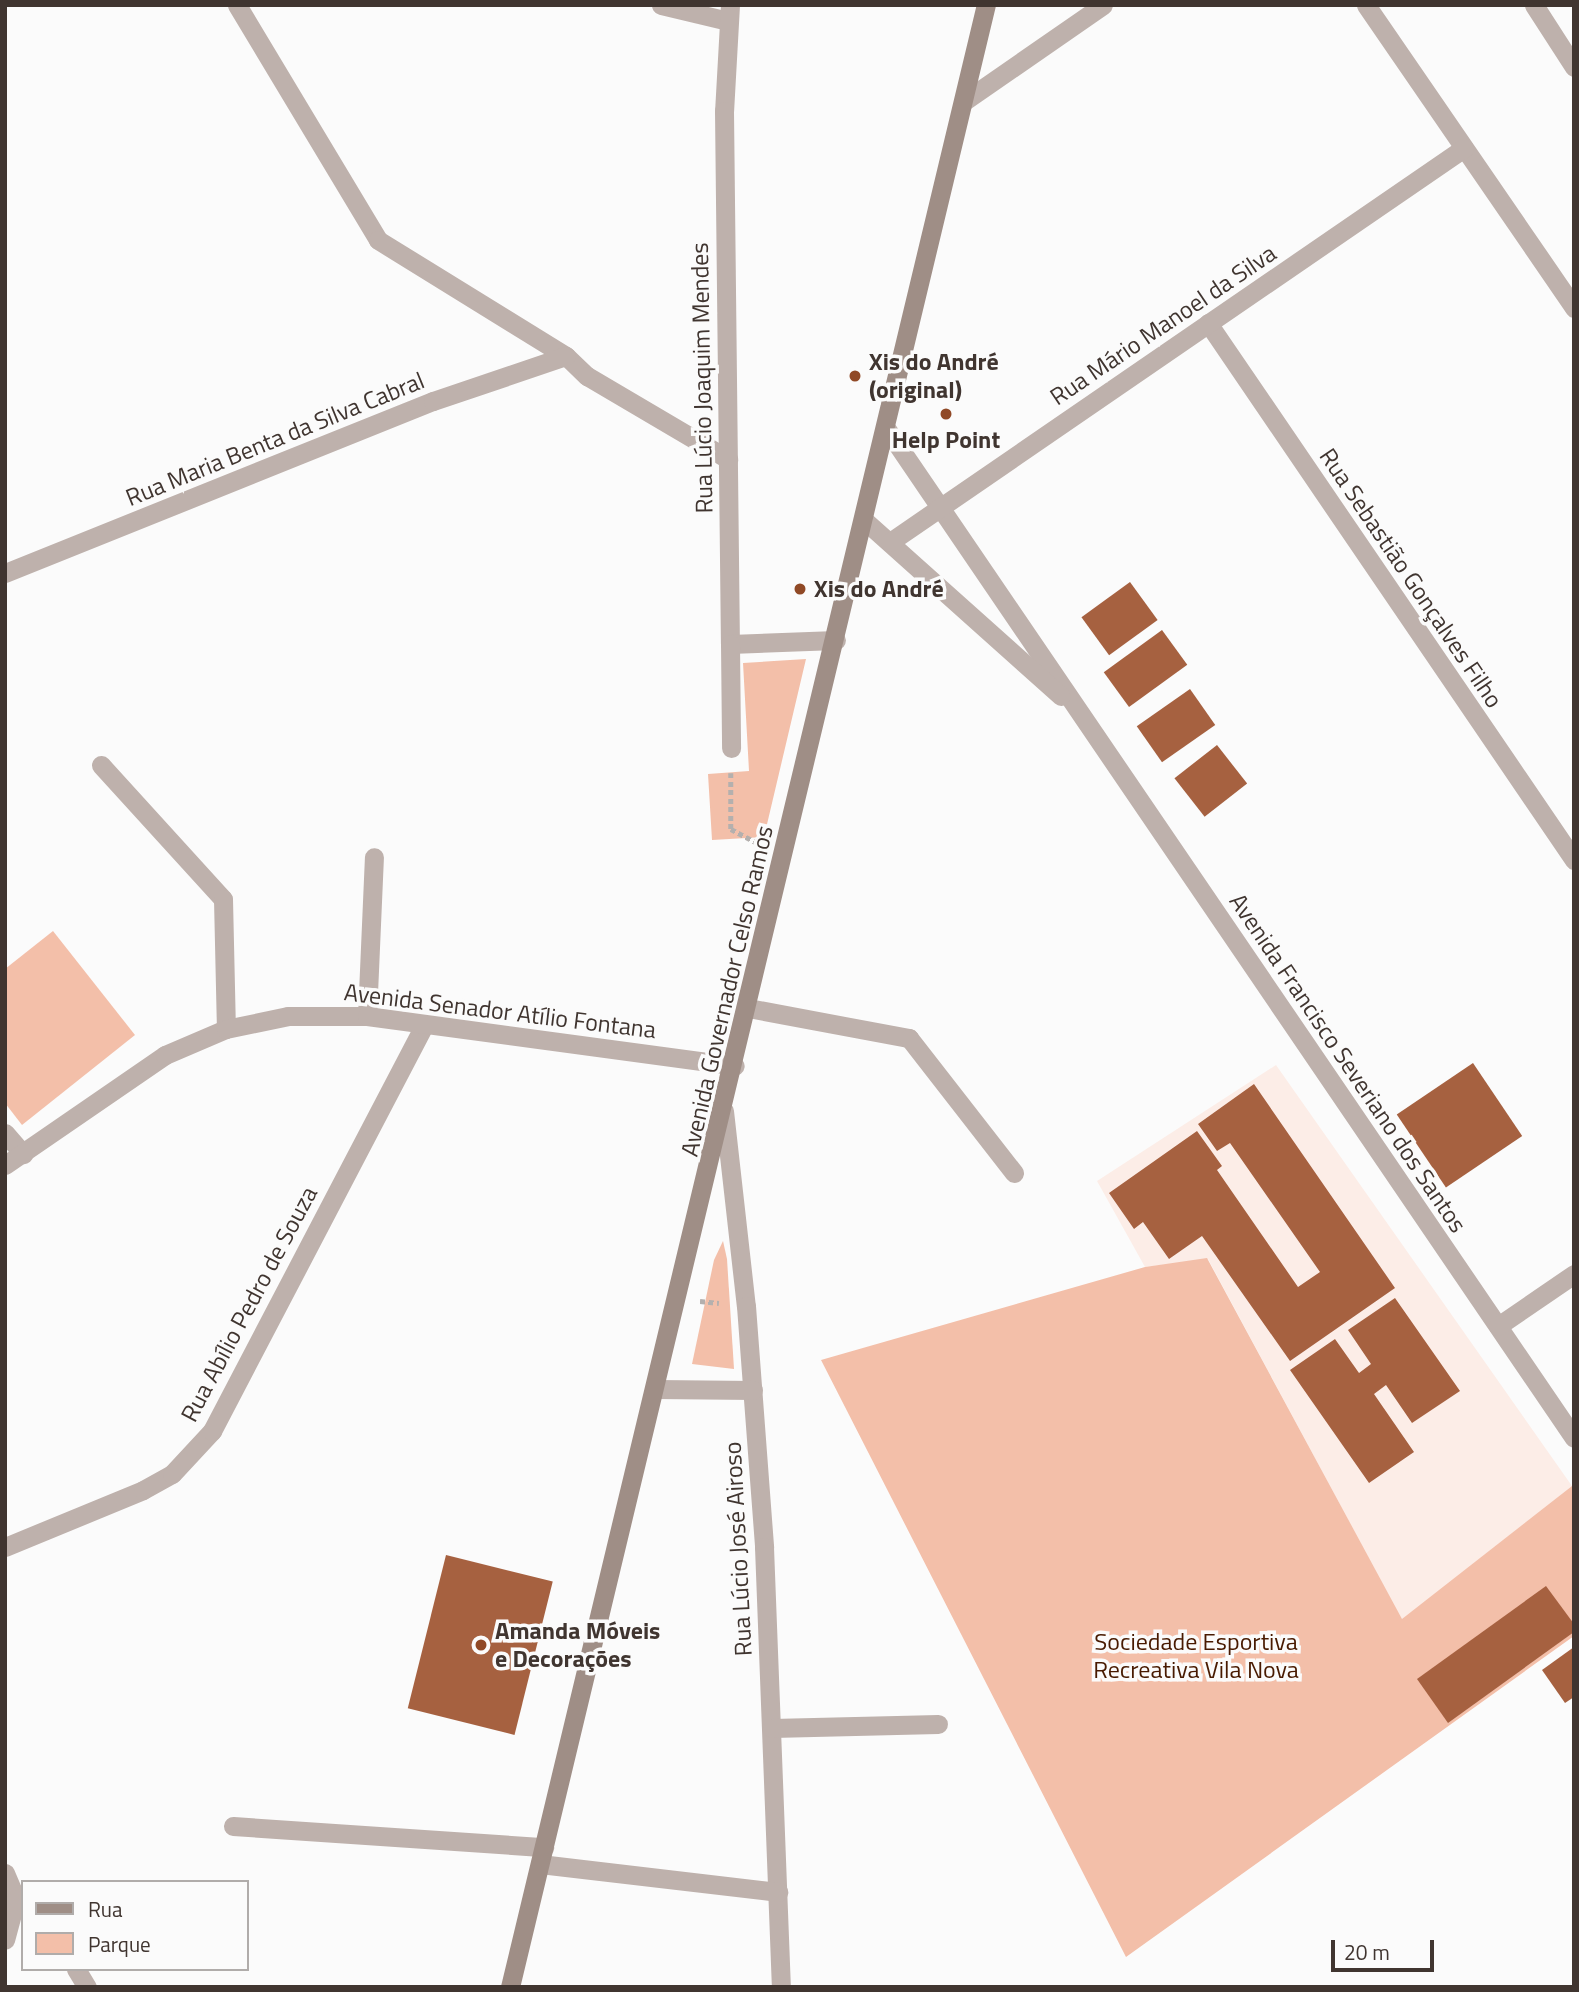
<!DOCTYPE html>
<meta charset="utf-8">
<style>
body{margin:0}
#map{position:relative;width:1579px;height:1992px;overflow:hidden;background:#fbfbfb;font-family:"Titillium Web",sans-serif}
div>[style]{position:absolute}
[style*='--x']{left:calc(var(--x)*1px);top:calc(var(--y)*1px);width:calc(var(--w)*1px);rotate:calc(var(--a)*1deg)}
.built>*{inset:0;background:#fcede7}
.green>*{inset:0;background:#f3bfa9}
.building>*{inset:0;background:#a66140;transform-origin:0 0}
.path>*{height:4.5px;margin-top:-2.25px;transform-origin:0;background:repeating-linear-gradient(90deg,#b4b0ae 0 5px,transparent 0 8.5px)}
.minor>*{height:19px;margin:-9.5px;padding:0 9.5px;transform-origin:9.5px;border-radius:9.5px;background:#beb1ac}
.tertiary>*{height:19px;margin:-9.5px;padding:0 9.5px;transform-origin:9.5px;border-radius:9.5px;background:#beb1ac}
.secondary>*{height:19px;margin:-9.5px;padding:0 9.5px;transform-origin:9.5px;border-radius:9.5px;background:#9f8e86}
.dots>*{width:19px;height:19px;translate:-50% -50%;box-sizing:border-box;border:4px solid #fbfbfb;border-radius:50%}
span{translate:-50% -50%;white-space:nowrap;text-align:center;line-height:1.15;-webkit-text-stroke:7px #fbfbfb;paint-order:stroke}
.street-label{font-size:24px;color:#403530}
.poi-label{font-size:24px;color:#403530;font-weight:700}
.left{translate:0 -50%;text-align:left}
.park-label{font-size:24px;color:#481a01}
.frame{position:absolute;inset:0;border:7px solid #403530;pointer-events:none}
.legend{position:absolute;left:21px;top:1880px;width:228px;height:91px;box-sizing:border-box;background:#fbfbfb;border:2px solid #b0acaa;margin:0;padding:9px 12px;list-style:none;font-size:21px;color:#403530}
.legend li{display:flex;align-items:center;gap:14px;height:35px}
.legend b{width:35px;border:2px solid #b0acaa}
.scale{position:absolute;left:1331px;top:1940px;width:103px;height:32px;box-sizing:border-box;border:4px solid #403530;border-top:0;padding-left:9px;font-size:21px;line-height:24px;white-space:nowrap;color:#403530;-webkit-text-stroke:5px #fbfbfb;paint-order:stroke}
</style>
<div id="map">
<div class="built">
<div style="clip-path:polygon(1276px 1065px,1572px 1486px,1402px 1620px,1208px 1259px,1145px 1267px,1097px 1181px)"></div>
</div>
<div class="green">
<div style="clip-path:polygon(806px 659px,764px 837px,712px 840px,708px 774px,749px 771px,743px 663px)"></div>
<div style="clip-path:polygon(53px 931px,135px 1035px,22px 1125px,5px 1103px,5px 969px)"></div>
<div style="clip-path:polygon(723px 1241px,727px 1259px,734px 1369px,692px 1364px,714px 1260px)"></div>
<div style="clip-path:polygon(1207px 1258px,1402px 1619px,1572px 1486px,1574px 1636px,1126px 1957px,821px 1360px,1145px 1267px)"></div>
</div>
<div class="building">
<div style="left:1130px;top:582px;width:47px;height:60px;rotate:54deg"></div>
<div style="left:1162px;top:630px;width:43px;height:72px;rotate:54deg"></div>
<div style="left:1190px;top:689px;width:44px;height:65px;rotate:55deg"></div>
<div style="left:1217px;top:745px;width:49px;height:54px;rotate:52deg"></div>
<div style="left:1473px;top:1063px;width:88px;height:92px;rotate:56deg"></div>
<div style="clip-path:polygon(1254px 1084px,1395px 1288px,1290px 1361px,1202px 1236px,1169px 1259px,1143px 1222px,1134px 1229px,1109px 1193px,1197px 1131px,1222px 1166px,1217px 1170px,1298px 1287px,1320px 1272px,1230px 1143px,1217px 1151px,1198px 1124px)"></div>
<div style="clip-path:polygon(1395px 1298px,1460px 1391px,1412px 1423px,1386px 1385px,1374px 1394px,1414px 1452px,1369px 1483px,1290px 1370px,1335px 1339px,1359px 1373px,1371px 1364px,1348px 1330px)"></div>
<div style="left:446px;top:1555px;width:110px;height:158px;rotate:14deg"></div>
<div style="clip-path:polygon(1546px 1586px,1574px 1624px,1574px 1632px,1448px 1723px,1417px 1679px)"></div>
<div style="clip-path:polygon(1574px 1647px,1574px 1697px,1565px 1703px,1542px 1670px)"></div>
</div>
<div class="path">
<div style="--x:731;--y:773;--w:56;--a:90"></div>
<div style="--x:731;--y:829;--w:30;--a:28"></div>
<div style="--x:700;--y:1301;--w:19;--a:6"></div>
</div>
<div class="minor">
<div style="--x:237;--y:5;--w:274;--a:59"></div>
<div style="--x:378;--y:240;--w:221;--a:31.7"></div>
<div style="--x:566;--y:356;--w:29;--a:44"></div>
<div style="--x:587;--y:376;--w:164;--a:30.5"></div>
<div style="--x:661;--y:5;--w:69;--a:13.4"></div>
<div style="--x:730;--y:5;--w:106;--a:93.2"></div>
<div style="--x:724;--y:111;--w:533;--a:89.36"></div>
<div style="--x:730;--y:644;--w:106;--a:-2.2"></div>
<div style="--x:1366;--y:5;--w:368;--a:55.5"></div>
<div style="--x:1534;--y:5;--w:74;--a:57.2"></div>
<div style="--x:963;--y:102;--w:170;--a:-34.7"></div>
<div style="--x:1208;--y:323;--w:650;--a:55.72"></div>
<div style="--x:886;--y:428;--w:1222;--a:55.74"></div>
<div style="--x:864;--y:520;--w:264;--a:41.8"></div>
<div style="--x:890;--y:542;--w:696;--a:-34.47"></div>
<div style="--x:5;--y:573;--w:461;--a:-21.9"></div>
<div style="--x:433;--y:401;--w:140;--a:-18.7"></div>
<div style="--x:730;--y:644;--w:104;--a:89.4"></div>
<div style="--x:101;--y:765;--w:181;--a:47.7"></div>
<div style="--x:223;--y:899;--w:130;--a:88.7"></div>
<div style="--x:748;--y:1008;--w:164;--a:10.6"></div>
<div style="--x:909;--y:1038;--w:171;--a:52.1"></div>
<div style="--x:367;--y:1016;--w:159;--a:-87.5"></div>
<div style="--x:724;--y:1111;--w:196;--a:83.6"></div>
<div style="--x:746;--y:1306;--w:242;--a:85.7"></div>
<div style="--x:764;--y:1547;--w:440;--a:87.8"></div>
<div style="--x:5;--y:1133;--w:28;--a:49"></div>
<div style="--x:1498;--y:1326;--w:92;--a:-34.4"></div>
<div style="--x:656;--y:1389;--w:97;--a:0.6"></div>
<div style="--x:5;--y:1547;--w:149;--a:-22.4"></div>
<div style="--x:143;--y:1490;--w:33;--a:-29"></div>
<div style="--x:172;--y:1474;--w:59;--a:-47.1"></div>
<div style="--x:212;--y:1431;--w:458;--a:-62.4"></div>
<div style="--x:772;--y:1728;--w:166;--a:-1.4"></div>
<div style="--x:233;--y:1826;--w:312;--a:3.9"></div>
<div style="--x:540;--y:1864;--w:240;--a:6.7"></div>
<div style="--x:5;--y:1873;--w:28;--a:67"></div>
<div style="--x:16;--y:1899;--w:42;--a:105"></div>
<div style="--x:76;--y:1969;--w:21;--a:59"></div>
</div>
<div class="tertiary">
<div style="--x:5;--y:1165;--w:194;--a:-34.5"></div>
<div style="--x:165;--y:1055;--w:66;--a:-23.1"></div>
<div style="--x:226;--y:1029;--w:63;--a:-11.8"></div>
<div style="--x:288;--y:1016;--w:79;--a:0"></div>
<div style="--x:367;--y:1016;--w:371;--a:7.7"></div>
</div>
<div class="secondary">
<div style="--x:510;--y:1987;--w:2038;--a:-76.5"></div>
</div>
<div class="dots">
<div style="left:855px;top:376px;background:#904926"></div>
<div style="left:946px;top:414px;background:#904926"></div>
<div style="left:800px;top:589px;background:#904926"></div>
<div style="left:481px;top:1645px;background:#904926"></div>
</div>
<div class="street-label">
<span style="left:1163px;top:325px;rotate:-34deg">Rua Mário Manoel da Silva</span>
<span style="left:702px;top:378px;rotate:-91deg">Rua Lúcio Joaquim Mendes</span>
<span style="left:275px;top:439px;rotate:-22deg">Rua Maria Benta da Silva Cabral</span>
<span style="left:1411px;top:578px;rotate:56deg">Rua Sebastião Gonçalves Filho</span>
<span style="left:727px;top:991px;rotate:-77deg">Avenida Governador Celso Ramos</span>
<span style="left:500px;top:1011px;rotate:7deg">Avenida Senador Atílio Fontana</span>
<span style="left:1348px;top:1063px;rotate:56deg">Avenida Francisco Severiano dos Santos</span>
<span style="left:249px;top:1304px;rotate:-62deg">Rua Abílio Pedro de Souza</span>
<span style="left:738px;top:1549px;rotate:-93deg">Rua Lúcio José Airoso</span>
</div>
<div class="poi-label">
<span class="left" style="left:869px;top:376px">Xis do André<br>(original)</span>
<span style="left:946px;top:440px">Help Point</span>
<span class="left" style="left:814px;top:589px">Xis do André</span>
<span class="left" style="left:495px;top:1645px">Amanda Móveis<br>e Decorações</span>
</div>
<div class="park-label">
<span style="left:1196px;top:1656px">Sociedade Esportiva<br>Recreativa Vila Nova</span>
</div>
<div class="frame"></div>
<ul class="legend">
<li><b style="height:9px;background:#9f8e86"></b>Rua</li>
<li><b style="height:19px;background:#f3bfa9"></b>Parque</li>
</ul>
<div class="scale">20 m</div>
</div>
